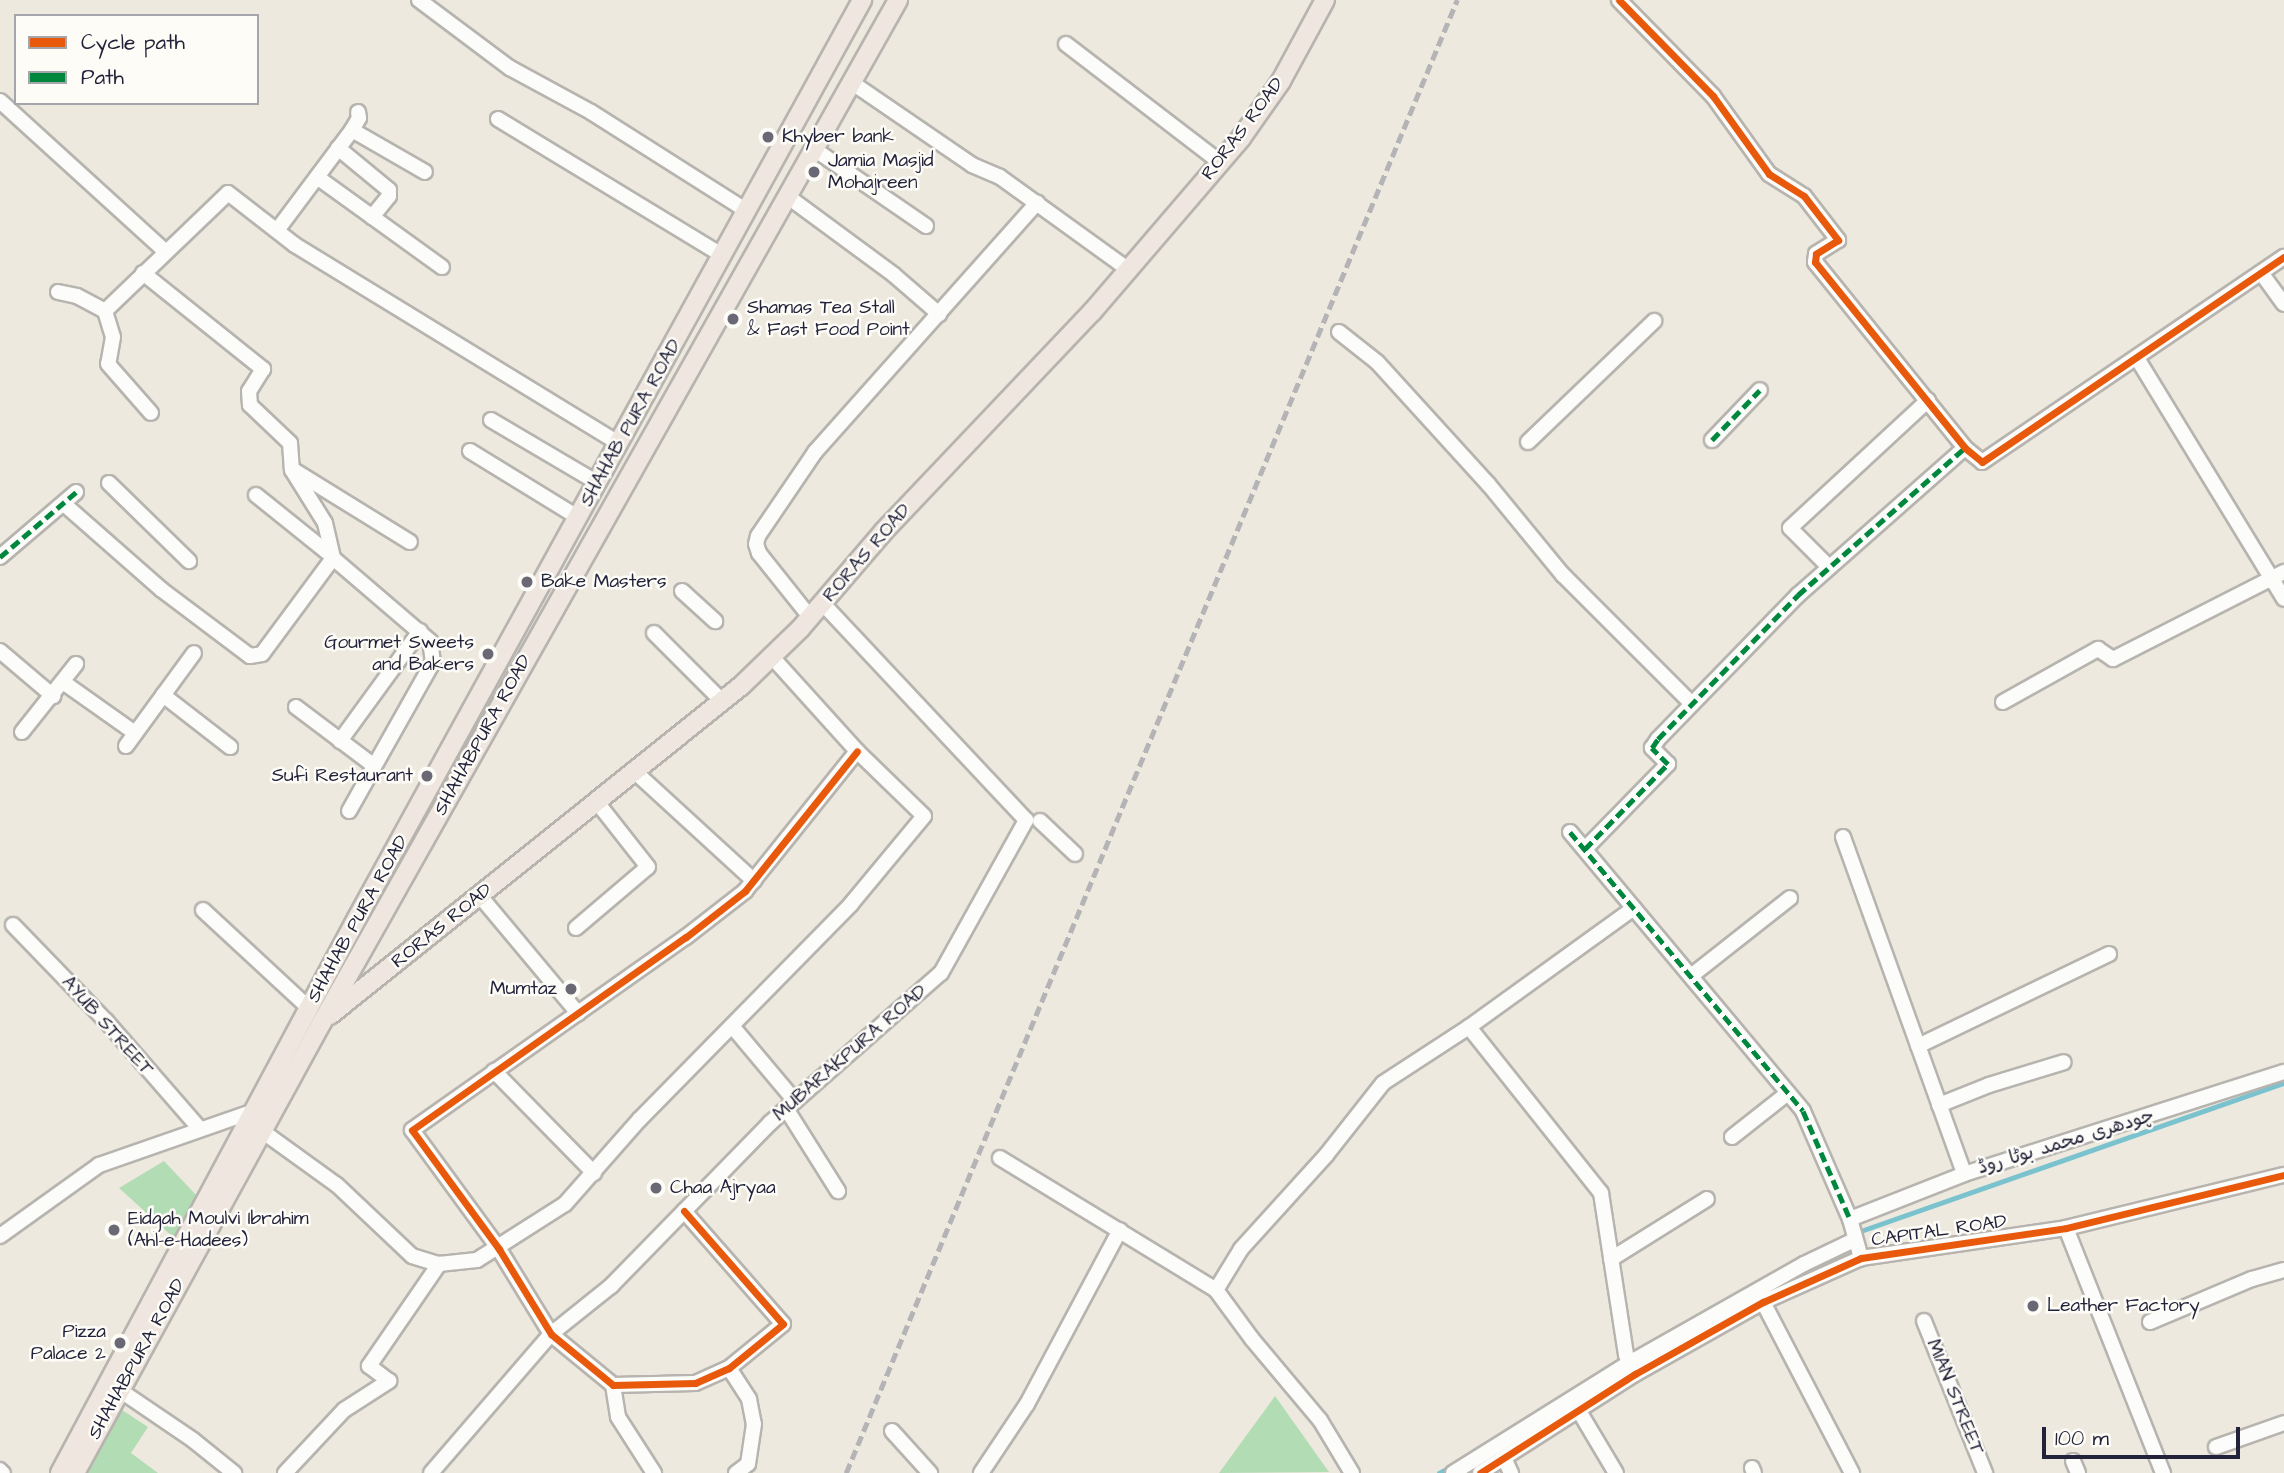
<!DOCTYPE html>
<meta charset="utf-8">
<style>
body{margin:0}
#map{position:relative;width:2284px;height:1473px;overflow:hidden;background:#eee9de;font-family:"Architects Daughter","Playpen Sans Arabic",sans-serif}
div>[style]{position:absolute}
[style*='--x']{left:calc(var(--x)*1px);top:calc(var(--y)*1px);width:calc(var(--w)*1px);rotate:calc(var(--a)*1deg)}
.green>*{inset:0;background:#b2dcb4}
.stream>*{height:4.5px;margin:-2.25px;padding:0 2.25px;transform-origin:2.25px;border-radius:2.25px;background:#7ac2ce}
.roads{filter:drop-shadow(2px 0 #b7b4af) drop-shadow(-2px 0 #b7b4af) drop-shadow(0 2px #b7b4af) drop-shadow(0 -2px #b7b4af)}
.minor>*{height:14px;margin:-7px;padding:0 7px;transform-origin:7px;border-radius:7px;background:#fcfcfa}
.major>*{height:18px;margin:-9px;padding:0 9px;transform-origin:9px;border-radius:9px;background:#efe6df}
.rail>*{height:4.5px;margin-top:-2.25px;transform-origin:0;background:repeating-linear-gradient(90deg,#b4b3b5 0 10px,transparent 0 15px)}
.quiet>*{height:5px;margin-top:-2.5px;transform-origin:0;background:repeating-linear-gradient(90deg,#00873e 0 10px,transparent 0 15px)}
.cycleway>*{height:7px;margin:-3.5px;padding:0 3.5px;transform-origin:3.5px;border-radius:3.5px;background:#e8590c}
.dots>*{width:19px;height:19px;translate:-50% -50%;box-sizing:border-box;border:4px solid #fdfcf7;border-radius:50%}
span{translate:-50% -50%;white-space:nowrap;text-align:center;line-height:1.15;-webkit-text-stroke:5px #fdfcf7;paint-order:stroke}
.street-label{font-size:19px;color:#22223b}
.poi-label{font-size:19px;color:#22223b}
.left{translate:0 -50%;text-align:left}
.right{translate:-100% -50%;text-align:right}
.legend{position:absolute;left:14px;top:14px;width:245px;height:91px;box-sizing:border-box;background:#fdfcf7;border:2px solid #a5a5ac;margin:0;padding:9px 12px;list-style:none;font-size:21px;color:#22223b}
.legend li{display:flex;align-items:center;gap:14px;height:35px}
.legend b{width:35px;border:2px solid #a5a5ac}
.scale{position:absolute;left:2042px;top:1427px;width:198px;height:32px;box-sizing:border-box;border:4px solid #22223b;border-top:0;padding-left:9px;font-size:21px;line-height:24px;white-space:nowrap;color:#22223b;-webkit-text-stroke:5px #fdfcf7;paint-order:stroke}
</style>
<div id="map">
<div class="green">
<div style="clip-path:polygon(164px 1161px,197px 1196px,174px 1238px,119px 1188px)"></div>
<div style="clip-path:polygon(1275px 1396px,1329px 1472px,1219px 1473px)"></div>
<div style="clip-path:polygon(113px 1404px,148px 1427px,131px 1453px,158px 1473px,76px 1473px)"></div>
</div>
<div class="stream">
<div style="--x:1855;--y:1233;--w:454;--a:-19.3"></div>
<div style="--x:1801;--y:1258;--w:27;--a:-27"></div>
<div style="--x:1439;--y:1473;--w:17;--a:-28"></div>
</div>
<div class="roads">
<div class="minor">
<div style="--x:419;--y:0;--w:114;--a:36.8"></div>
<div style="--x:510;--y:68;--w:92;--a:28.5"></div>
<div style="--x:591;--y:112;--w:185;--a:32.4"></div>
<div style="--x:1619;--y:0;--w:134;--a:45.6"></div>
<div style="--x:1713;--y:96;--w:96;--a:54.3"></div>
<div style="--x:1769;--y:174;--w:41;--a:32.2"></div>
<div style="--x:1804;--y:196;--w:56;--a:52.3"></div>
<div style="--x:1838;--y:240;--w:26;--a:148"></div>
<div style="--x:1816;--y:254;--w:8;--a:97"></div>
<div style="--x:1815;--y:262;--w:239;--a:51.1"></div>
<div style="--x:1965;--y:448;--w:22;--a:39"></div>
<div style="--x:1982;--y:462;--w:365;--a:-34.2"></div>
<div style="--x:1066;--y:44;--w:194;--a:37.5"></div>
<div style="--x:851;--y:82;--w:147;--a:34.4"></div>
<div style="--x:972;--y:165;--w:30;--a:23"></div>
<div style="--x:1000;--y:177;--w:159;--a:35.8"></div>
<div style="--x:0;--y:101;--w:223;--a:42.3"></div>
<div style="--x:498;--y:119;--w:263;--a:31.3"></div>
<div style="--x:352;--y:130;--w:84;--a:29.9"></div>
<div style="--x:338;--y:148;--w:66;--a:39.5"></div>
<div style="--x:389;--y:190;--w:6;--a:90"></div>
<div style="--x:389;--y:196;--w:27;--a:129"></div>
<div style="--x:814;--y:149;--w:136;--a:34.5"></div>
<div style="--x:317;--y:177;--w:154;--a:35.8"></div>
<div style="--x:787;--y:196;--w:133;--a:36.4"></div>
<div style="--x:894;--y:275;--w:60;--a:40.9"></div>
<div style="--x:278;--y:229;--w:124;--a:-53.2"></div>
<div style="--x:352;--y:130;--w:14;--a:-60"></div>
<div style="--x:359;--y:118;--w:6;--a:-99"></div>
<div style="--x:143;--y:273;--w:154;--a:38.7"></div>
<div style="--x:263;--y:369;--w:26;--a:122"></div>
<div style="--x:249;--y:391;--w:14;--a:86"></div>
<div style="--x:250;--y:405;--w:55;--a:43.5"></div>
<div style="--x:290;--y:443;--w:27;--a:86"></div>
<div style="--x:292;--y:470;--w:62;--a:58.1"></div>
<div style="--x:325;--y:523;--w:36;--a:77"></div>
<div style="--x:333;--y:558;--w:128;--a:40.6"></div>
<div style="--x:430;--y:641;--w:21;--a:82"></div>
<div style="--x:433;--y:662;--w:171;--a:119.4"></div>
<div style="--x:2262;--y:274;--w:37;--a:54"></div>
<div style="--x:58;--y:292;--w:19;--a:12"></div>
<div style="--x:77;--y:296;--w:32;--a:28"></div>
<div style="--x:105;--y:311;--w:27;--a:73"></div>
<div style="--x:113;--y:337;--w:27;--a:100"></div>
<div style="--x:108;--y:364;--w:65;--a:48.7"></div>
<div style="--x:105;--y:311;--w:170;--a:-43.8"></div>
<div style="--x:228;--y:193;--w:85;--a:37.8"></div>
<div style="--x:295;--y:245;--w:381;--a:31.5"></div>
<div style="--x:1339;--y:332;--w:48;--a:38.3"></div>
<div style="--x:1377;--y:362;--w:166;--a:47.7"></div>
<div style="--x:1489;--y:485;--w:117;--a:50.6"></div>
<div style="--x:1563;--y:575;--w:182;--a:45"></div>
<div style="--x:2137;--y:358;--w:282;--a:58.6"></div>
<div style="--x:491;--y:420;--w:124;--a:30.5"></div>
<div style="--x:1712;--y:440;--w:69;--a:-46.2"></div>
<div style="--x:1528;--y:442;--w:175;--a:-43.8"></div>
<div style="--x:470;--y:451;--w:128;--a:31.6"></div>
<div style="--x:295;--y:471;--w:135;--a:31.7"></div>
<div style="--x:109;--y:483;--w:112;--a:44.3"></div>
<div style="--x:256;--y:495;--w:97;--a:38.8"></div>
<div style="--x:64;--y:504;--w:130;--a:41.3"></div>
<div style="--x:162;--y:590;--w:110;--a:36.9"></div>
<div style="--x:250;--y:656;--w:12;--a:-9"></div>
<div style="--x:262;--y:654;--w:119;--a:-53.5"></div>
<div style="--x:0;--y:557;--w:100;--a:-40.5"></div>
<div style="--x:1829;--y:567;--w:55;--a:-135"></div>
<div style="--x:1790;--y:528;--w:188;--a:-42.8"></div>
<div style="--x:682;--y:591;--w:45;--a:42.3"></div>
<div style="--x:810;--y:617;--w:82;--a:-128.6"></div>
<div style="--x:759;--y:553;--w:9;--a:-108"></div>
<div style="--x:756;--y:544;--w:8;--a:-76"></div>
<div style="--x:758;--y:536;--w:102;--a:-55.8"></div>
<div style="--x:815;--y:452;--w:334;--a:-48.3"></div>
<div style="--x:654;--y:633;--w:96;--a:45"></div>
<div style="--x:0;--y:651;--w:70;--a:40.3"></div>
<div style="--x:63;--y:682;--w:88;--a:35.3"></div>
<div style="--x:163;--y:695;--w:85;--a:37.8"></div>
<div style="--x:2003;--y:702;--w:109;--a:-29.2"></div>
<div style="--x:2098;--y:649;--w:18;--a:34"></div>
<div style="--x:2113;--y:659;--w:192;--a:-27"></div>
<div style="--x:296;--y:707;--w:96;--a:37"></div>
<div style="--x:22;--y:732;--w:87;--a:-51.5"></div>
<div style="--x:340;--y:741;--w:136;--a:-54"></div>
<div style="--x:126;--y:746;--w:115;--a:-53.8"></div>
<div style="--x:633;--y:770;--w:164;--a:42.5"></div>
<div style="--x:1040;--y:821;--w:48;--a:43.3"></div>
<div style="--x:1570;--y:832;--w:363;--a:50.1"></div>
<div style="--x:1803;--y:1111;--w:118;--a:66.5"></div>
<div style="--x:1850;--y:1219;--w:41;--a:74.2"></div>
<div style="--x:1843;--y:837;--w:358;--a:70.2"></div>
<div style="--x:1585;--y:849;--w:119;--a:-45.7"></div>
<div style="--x:1668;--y:764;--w:23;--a:-135"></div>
<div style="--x:1652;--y:748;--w:11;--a:-56"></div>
<div style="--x:1658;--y:739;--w:201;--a:-45.8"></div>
<div style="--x:1798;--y:595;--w:222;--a:-41.4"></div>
<div style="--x:480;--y:896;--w:153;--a:50.1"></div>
<div style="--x:203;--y:910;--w:144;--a:42.8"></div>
<div style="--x:13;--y:925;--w:134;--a:45.9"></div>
<div style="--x:106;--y:1021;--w:143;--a:49"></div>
<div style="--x:576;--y:928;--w:94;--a:-40.3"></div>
<div style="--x:648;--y:867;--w:84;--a:-128.2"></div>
<div style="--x:1691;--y:976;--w:126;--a:-38.2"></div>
<div style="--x:732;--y:1026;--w:98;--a:50"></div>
<div style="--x:1469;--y:1027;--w:212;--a:51.5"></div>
<div style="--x:1601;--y:1193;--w:164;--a:81.2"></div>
<div style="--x:1626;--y:1355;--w:18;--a:63"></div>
<div style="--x:1918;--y:1046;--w:212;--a:-25.7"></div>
<div style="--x:494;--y:1071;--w:143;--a:45.6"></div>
<div style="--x:1939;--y:1105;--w:54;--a:-21.8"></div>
<div style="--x:1989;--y:1085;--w:78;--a:-17"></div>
<div style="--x:787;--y:1110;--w:96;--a:57.8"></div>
<div style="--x:262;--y:1131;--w:92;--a:35.8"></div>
<div style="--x:337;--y:1185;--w:103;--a:43.4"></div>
<div style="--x:412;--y:1256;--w:28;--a:17"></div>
<div style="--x:439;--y:1264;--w:38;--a:-6"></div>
<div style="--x:477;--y:1260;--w:104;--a:-32.5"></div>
<div style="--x:565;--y:1204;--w:113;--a:-48.6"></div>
<div style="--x:640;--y:1119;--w:301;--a:-45.5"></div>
<div style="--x:851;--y:904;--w:114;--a:-50.3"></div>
<div style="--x:924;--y:816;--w:93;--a:-135.9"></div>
<div style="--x:857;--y:751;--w:127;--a:-132.1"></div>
<div style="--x:1732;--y:1137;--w:71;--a:-38.2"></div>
<div style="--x:1000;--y:1158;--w:253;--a:31.4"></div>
<div style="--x:1216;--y:1290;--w:61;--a:53.7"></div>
<div style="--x:1252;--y:1339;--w:106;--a:50"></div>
<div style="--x:1320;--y:1420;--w:62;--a:58.9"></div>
<div style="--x:684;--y:1211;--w:150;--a:48.8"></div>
<div style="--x:783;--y:1324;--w:70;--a:140.8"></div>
<div style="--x:729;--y:1368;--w:37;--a:156"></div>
<div style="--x:695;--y:1383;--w:82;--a:178.6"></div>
<div style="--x:613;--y:1385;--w:80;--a:-140.6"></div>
<div style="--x:551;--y:1334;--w:100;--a:-121.5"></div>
<div style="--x:499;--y:1249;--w:147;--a:-126.2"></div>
<div style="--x:412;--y:1130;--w:335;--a:-35.2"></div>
<div style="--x:686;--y:937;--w:75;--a:-37.9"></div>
<div style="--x:745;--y:891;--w:179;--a:-51.3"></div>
<div style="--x:1850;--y:1219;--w:123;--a:-21.5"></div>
<div style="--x:1964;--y:1174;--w:336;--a:-17.7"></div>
<div style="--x:2066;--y:1228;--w:264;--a:68.4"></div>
<div style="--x:0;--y:1236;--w:122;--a:-35.6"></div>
<div style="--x:99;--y:1165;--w:164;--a:-19.2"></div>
<div style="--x:1611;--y:1259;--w:113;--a:-32"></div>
<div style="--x:1216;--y:1290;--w:48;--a:-58.6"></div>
<div style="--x:1241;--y:1249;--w:128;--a:-47.8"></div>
<div style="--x:1327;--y:1154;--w:90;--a:-51.7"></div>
<div style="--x:1383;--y:1083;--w:103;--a:-33.1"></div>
<div style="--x:1469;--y:1027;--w:203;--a:-35.8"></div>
<div style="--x:1763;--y:1302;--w:193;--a:62.5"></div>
<div style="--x:1924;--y:1321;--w:164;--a:68.1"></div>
<div style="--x:2150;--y:1322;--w:111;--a:-22.9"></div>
<div style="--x:2252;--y:1279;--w:33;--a:-16"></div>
<div style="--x:729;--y:1368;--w:37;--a:57"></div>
<div style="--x:749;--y:1399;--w:25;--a:79"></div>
<div style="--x:754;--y:1424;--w:40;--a:98.5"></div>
<div style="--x:748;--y:1464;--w:15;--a:143"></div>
<div style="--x:613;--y:1385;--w:32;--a:81"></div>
<div style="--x:618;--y:1417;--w:67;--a:57.3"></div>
<div style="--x:121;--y:1391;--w:87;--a:34.2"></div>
<div style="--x:193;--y:1440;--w:53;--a:38.8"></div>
<div style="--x:1579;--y:1411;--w:72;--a:59.2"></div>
<div style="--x:892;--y:1431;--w:57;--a:47.9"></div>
<div style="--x:2216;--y:1447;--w:72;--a:-19.4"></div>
<div style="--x:1504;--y:1458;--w:17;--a:65"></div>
<div style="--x:2073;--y:1461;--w:13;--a:67"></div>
<div style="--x:1752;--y:1468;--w:5;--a:68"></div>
<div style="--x:0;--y:1470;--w:4;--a:45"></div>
<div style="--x:285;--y:1473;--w:86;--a:-46.9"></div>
<div style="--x:344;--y:1410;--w:54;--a:-32.8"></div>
<div style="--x:389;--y:1381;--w:25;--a:-143"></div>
<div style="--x:369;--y:1366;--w:124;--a:-55.5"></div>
<div style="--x:431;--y:1473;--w:184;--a:-49.2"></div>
<div style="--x:551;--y:1334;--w:77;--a:-38.7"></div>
<div style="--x:611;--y:1286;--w:228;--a:-45.7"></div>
<div style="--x:770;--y:1123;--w:227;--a:-41.3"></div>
<div style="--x:941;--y:973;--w:175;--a:-60.9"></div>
<div style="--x:1026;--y:820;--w:298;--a:-133.2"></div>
<div style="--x:981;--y:1473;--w:83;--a:-56.3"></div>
<div style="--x:1027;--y:1404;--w:197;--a:-61.9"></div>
<div style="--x:1453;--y:1473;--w:208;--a:-32"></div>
<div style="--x:1629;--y:1363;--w:201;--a:-29.5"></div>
<div style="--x:1804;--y:1264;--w:55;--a:-25.6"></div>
<div style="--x:1480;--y:1473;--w:184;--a:-32.6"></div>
<div style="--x:1635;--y:1374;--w:147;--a:-29.4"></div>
<div style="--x:1763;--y:1302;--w:107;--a:-24.2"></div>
<div style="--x:1861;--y:1258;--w:207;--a:-8.3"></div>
<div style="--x:2066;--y:1228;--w:224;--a:-13.7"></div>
</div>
<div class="major">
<div style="--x:330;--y:1015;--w:526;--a:-38.68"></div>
<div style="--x:741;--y:686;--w:82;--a:-44"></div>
<div style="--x:800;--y:629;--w:129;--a:-49.4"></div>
<div style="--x:884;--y:531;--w:302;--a:-46.5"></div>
<div style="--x:1092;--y:312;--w:229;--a:-49.4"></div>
<div style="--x:1241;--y:138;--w:70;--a:-54.9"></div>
<div style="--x:1281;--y:81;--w:92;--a:-61.5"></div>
<div style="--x:60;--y:1473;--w:629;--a:-61.85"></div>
<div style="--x:357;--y:918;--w:1048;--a:-61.18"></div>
<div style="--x:75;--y:1473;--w:514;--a:-61.29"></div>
<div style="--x:322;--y:1022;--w:1173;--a:-60.59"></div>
</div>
</div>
<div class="rail">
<div style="--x:846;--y:1473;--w:1595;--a:-67.47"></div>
</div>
<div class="quiet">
<div style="--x:1712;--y:440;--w:69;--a:-46.2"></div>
<div style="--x:0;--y:557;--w:100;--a:-40.5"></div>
<div style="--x:1570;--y:832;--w:363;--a:50.1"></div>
<div style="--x:1803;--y:1111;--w:118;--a:66.5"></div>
<div style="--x:1585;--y:849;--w:119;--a:-45.7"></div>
<div style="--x:1668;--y:764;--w:23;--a:-135"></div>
<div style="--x:1652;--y:748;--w:11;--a:-56"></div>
<div style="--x:1658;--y:739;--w:201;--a:-45.8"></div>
<div style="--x:1798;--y:595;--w:222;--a:-41.4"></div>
</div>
<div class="cycleway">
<div style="--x:1619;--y:0;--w:134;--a:45.6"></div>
<div style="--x:1713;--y:96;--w:96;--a:54.3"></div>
<div style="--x:1769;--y:174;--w:41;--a:32.2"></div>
<div style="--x:1804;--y:196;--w:56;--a:52.3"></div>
<div style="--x:1838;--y:240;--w:26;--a:148"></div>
<div style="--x:1816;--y:254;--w:8;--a:97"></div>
<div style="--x:1815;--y:262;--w:239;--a:51.1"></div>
<div style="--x:1965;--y:448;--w:22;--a:39"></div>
<div style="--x:1982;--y:462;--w:365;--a:-34.2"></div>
<div style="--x:684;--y:1211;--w:150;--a:48.8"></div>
<div style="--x:783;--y:1324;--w:70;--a:140.8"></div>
<div style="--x:729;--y:1368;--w:37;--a:156"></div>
<div style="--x:695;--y:1383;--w:82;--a:178.6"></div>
<div style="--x:613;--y:1385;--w:80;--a:-140.6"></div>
<div style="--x:551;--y:1334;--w:100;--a:-121.5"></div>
<div style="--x:499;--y:1249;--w:147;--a:-126.2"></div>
<div style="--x:412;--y:1130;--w:335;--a:-35.2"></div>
<div style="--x:686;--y:937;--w:75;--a:-37.9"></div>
<div style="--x:745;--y:891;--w:179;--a:-51.3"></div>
<div style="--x:1480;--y:1473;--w:184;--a:-32.6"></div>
<div style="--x:1635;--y:1374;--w:147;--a:-29.4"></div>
<div style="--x:1763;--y:1302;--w:107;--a:-24.2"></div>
<div style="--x:1861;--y:1258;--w:207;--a:-8.3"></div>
<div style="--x:2066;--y:1228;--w:224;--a:-13.7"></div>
</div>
<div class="dots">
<div style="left:768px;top:137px;background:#696874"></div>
<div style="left:814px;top:172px;background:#696874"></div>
<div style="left:733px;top:319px;background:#696874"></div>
<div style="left:527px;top:582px;background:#696874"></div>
<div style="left:488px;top:654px;background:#696874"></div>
<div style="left:427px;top:776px;background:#696874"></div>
<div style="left:571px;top:989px;background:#696874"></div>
<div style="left:656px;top:1188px;background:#696874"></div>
<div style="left:114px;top:1230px;background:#696874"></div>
<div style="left:2033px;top:1306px;background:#696874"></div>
<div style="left:120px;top:1343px;background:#696874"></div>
</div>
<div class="street-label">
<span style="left:1243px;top:129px;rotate:-53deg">RORAS ROAD</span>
<span style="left:631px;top:423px;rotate:-61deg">SHAHAB PURA ROAD</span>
<span style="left:867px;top:553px;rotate:-49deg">RORAS ROAD</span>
<span style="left:483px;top:735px;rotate:-61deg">SHAHABPURA ROAD</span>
<span style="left:358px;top:919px;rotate:-61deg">SHAHAB PURA ROAD</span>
<span style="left:442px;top:926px;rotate:-39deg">RORAS ROAD</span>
<span style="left:107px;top:1026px;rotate:48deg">AYUB STREET</span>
<span style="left:850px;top:1053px;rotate:-41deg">MUBARAKPURA ROAD</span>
<span style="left:2066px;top:1142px;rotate:-17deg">چودھری محمد بوٹا روڈ</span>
<span style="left:1939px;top:1231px;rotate:-8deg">CAPITAL ROAD</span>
<span style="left:137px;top:1359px;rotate:-61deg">SHAHABPURA ROAD</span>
<span style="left:1955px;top:1397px;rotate:68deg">MIAN STREET</span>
</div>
<div class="poi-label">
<span class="left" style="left:782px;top:137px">Khyber bank</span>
<span class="left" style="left:828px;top:172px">Jamia Masjid<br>Mohajreen</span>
<span class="left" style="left:747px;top:319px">Shamas Tea Stall<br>&amp; Fast Food Point</span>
<span class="left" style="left:541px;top:582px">Bake Masters</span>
<span class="right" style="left:474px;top:654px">Gourmet Sweets<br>and Bakers</span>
<span class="right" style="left:413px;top:776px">Sufi Restaurant</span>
<span class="right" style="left:557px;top:989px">Mumtaz</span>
<span class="left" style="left:670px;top:1188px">Chaa Ajryaa</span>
<span class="left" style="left:128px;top:1230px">Eidgah Moulvi Ibrahim<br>(Ahl-e-Hadees)</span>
<span class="left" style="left:2047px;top:1306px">Leather Factory</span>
<span class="right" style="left:106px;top:1343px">Pizza<br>Palace 2</span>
</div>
<ul class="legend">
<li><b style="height:9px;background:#e8590c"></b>Cycle path</li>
<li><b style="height:9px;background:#00873e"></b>Path</li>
</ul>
<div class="scale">100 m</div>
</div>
